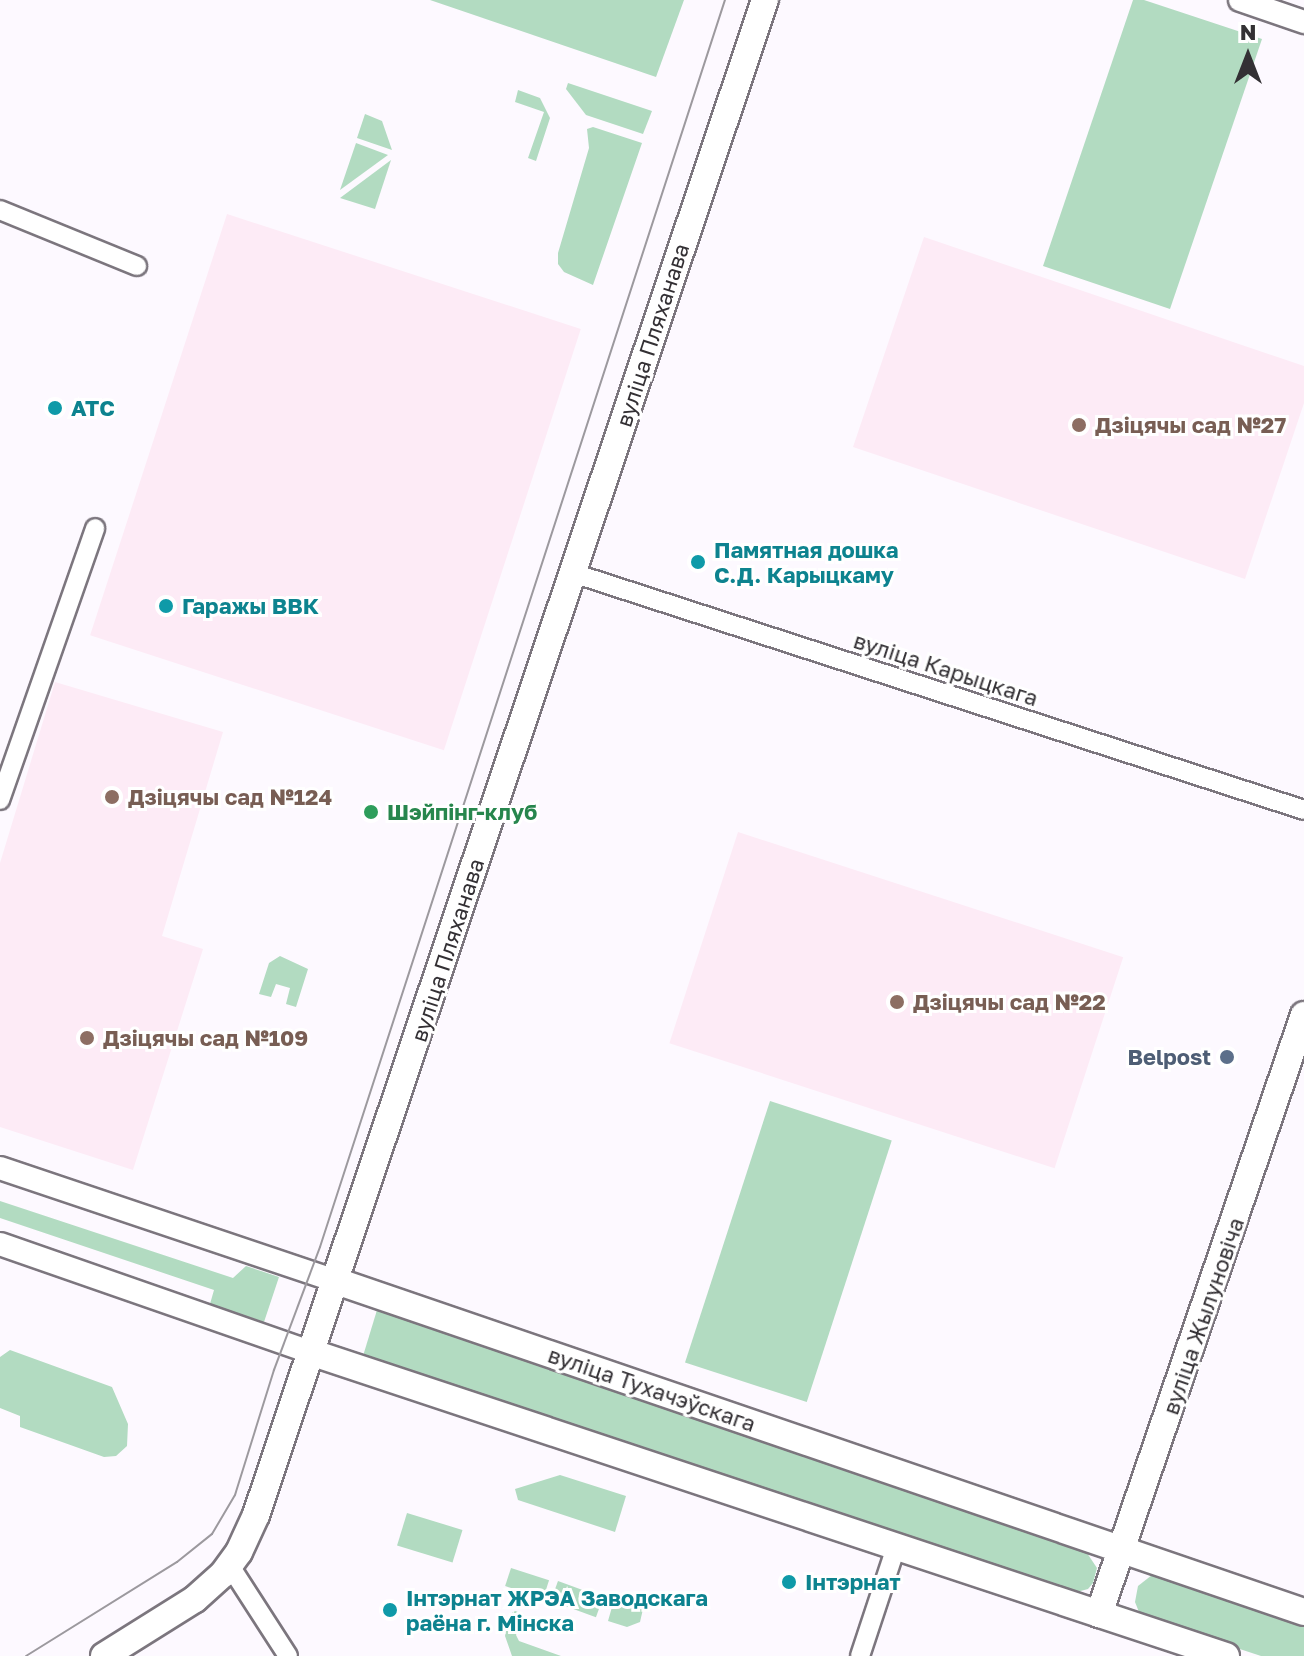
<!DOCTYPE html>
<meta charset="utf-8">
<style>
body{margin:0}
#map{position:relative;width:1304px;height:1656px;overflow:hidden;background:#fdf9ff;font-family:"Golos Text",sans-serif}
div>[style]{position:absolute}
[style*='--x']{left:calc(var(--x)*1px);top:calc(var(--y)*1px);width:calc(var(--w)*1px);rotate:calc(var(--a)*1deg)}
.education>*{inset:0;background:#fdebf6;transform-origin:0 0}
.green>*{inset:0;background:#b2dbc1;transform-origin:0 0}
.roads{filter:drop-shadow(2px 0 #7c767e) drop-shadow(-2px 0 #7c767e) drop-shadow(0 2px #7c767e) drop-shadow(0 -2px #7c767e)}
.minor>*{height:18px;margin:-9px;padding:0 9px;transform-origin:9px;border-radius:9px;background:#fff}
.tertiary>*{height:22px;margin:-11px;padding:0 11px;transform-origin:11px;border-radius:11px;background:#fff}
.secondary>*{height:26px;margin:-13px;padding:0 13px;transform-origin:13px;border-radius:13px;background:#fff}
.tram>*{height:2px;margin:-1px;padding:0 1px;transform-origin:1px;border-radius:1px;background:#9c999e}
.dots>*{width:22px;height:22px;translate:-50% -50%;box-sizing:border-box;border:4px solid #fff;border-radius:50%}
span{translate:-50% -50%;white-space:nowrap;text-align:center;line-height:1.15;-webkit-text-stroke:6px #fff;paint-order:stroke}
.street-label{font-size:22px;color:#333034}
.culture-label{font-size:22px;color:#0d838f;font-weight:700}
.left{translate:0 -50%;text-align:left}
.education-label{font-size:22px;color:#785e54;font-weight:700}
.leisure-label{font-size:22px;color:#27864d;font-weight:700}
.service-label{font-size:22px;color:#4e5e75;font-weight:700}
.right{translate:-100% -50%;text-align:right}
.north{position:absolute;left:1208px;top:16px;width:80px;height:80px;-webkit-text-stroke:6px #fff;paint-order:stroke;rotate:0deg;font-size:22px;font-weight:700;line-height:32px;text-align:center;color:#333034}
.north::after{content:'';display:block;margin:auto;width:28px;height:36px;background:#333034;clip-path:polygon(50% 0,100% 100%,50% 72%,0 100%)}
</style>
<div id="map">
<div class="education">
<div style="left:227px;top:214px;width:372px;height:443px;rotate:18deg"></div>
<div style="clip-path:polygon(924px 237px,1304px 366px,1304px 403px,1245px 579px,853px 447px)"></div>
<div style="clip-path:polygon(55px 682px,223px 732px,162px 936px,203px 949px,133px 1170px,0 1127px,0 863px)"></div>
<div style="left:738px;top:832px;width:405px;height:222px;rotate:18deg"></div>
</div>
<div class="green">
<div style="clip-path:polygon(430px 0,684px 0,656px 77px)"></div>
<div style="clip-path:polygon(1133px 0,1144px 0,1262px 39px,1170px 309px,1043px 266px)"></div>
<div style="clip-path:polygon(568px 83px,652px 111px,643px 134px,586px 115px,566px 89px)"></div>
<div style="clip-path:polygon(518px 90px,540px 98px,550px 118px,536px 161px,528px 158px,544px 112px,515px 102px)"></div>
<div style="clip-path:polygon(365px 114px,382px 121px,392px 150px,357px 138px)"></div>
<div style="clip-path:polygon(593px 127px,642px 143px,593px 285px,564px 272px,558px 264px,558px 253px,589px 148px,587px 129px)"></div>
<div style="clip-path:polygon(356px 143px,388px 155px,340px 190px)"></div>
<div style="clip-path:polygon(391px 160px,375px 209px,340px 198px)"></div>
<div style="clip-path:polygon(280px 956px,308px 969px,296px 1007px,286px 1004px,290px 988px,276px 984px,271px 997px,259px 994px,269px 963px)"></div>
<div style="left:770px;top:1101px;width:128px;height:275px;rotate:18deg"></div>
<div style="clip-path:polygon(0 1201px,233px 1278px,246px 1266px,279px 1277px,264px 1322px,210px 1304px,214px 1290px,0 1218px)"></div>
<div style="clip-path:polygon(377px 1310px,1083px 1547px,1097px 1568px,1093px 1583px,1088px 1589px,1073px 1593px,363px 1356px)"></div>
<div style="clip-path:polygon(10px 1350px,112px 1387px,128px 1424px,127px 1446px,116px 1456px,104px 1457px,20px 1427px,20px 1416px,0 1408px,0 1357px)"></div>
<div style="clip-path:polygon(560px 1475px,626px 1496px,615px 1532px,518px 1500px,515px 1489px)"></div>
<div style="left:407px;top:1513px;width:58px;height:34px;rotate:17deg"></div>
<div style="left:511px;top:1568px;width:40px;height:19px;rotate:18deg"></div>
<div style="clip-path:polygon(1152px 1575px,1304px 1623px,1304px 1656px,1261px 1656px,1149px 1619px,1139px 1612px,1135px 1602px,1138px 1586px)"></div>
<div style="left:558px;top:1581px;width:48px;height:21px;rotate:20deg"></div>
<div style="clip-path:polygon(614px 1600px,643px 1609px,640px 1622px,627px 1627px,608px 1621px)"></div>
<div style="clip-path:polygon(515px 1611px,524px 1614px,516px 1635px,519px 1641px,561px 1656px,512px 1656px,505px 1636px,509px 1615px)"></div>
</div>
<div class="roads">
<div class="minor">
<div style="--x:0;--y:210;--w:148;--a:22.2"></div>
<div style="--x:573;--y:573;--w:768;--a:17.96"></div>
<div style="--x:0;--y:800;--w:288;--a:-70.7"></div>
<div style="--x:230;--y:1566;--w:107;--a:57.2"></div>
<div style="--x:860;--y:1656;--w:115;--a:-71.7"></div>
</div>
<div class="tertiary">
<div style="--x:1240;--y:0;--w:68;--a:19"></div>
<div style="--x:0;--y:1168;--w:354;--a:18.6"></div>
<div style="--x:0;--y:1244;--w:331;--a:19.2"></div>
</div>
<div class="secondary">
<div style="--x:336;--y:1281;--w:1023;--a:18.88"></div>
<div style="--x:313;--y:1353;--w:962;--a:18.36"></div>
<div style="--x:1099;--y:1614;--w:633;--a:-71.11"></div>
<div style="--x:104;--y:1656;--w:107;--a:-32.1"></div>
<div style="--x:195;--y:1599;--w:38;--a:-42"></div>
<div style="--x:223;--y:1574;--w:27;--a:-54"></div>
<div style="--x:239;--y:1552;--w:41;--a:-65.3"></div>
<div style="--x:256;--y:1515;--w:1598;--a:-71.43"></div>
</div>
</div>
<div class="tram">
<div style="--x:26;--y:1656;--w:178;--a:-31.9"></div>
<div style="--x:177;--y:1562;--w:45;--a:-38.7"></div>
<div style="--x:212;--y:1534;--w:45;--a:-59.5"></div>
<div style="--x:235;--y:1495;--w:131;--a:-72.7"></div>
<div style="--x:274;--y:1370;--w:131;--a:-69.5"></div>
<div style="--x:320;--y:1247;--w:1311;--a:-72.01"></div>
</div>
<div class="dots">
<div style="left:55px;top:408px;background:#0f9aa8"></div>
<div style="left:1079px;top:425px;background:#8d6e63"></div>
<div style="left:698px;top:562px;background:#0f9aa8"></div>
<div style="left:166px;top:606px;background:#0f9aa8"></div>
<div style="left:112px;top:797px;background:#8d6e63"></div>
<div style="left:371px;top:812px;background:#2e9e5b"></div>
<div style="left:897px;top:1002px;background:#8d6e63"></div>
<div style="left:87px;top:1038px;background:#8d6e63"></div>
<div style="left:1227px;top:1057px;background:#5c6f8a"></div>
<div style="left:789px;top:1582px;background:#0f9aa8"></div>
<div style="left:390px;top:1610px;background:#0f9aa8"></div>
</div>
<div class="street-label">
<span style="left:652px;top:335px;rotate:-72deg">вуліца Пляханава</span>
<span style="left:946px;top:669px;rotate:18deg">вуліца Карыцкага</span>
<span style="left:447px;top:950px;rotate:-72deg">вуліца Пляханава</span>
<span style="left:1203px;top:1316px;rotate:-71deg">вуліца Жылуновіча</span>
<span style="left:652px;top:1389px;rotate:19deg">вуліца Тухачэўскага</span>
</div>
<div class="culture-label">
<span class="left" style="left:71px;top:408px">АТС</span>
<span class="left" style="left:714px;top:562px">Памятная дошка<br>С.Д. Карыцкаму</span>
<span class="left" style="left:182px;top:606px">Гаражы ВВК</span>
<span class="left" style="left:805px;top:1582px">Інтэрнат</span>
<span class="left" style="left:406px;top:1610px">Інтэрнат ЖРЭА Заводскага<br>раёна г. Мінска</span>
</div>
<div class="education-label">
<span class="left" style="left:1095px;top:425px">Дзіцячы сад №27</span>
<span class="left" style="left:128px;top:797px">Дзіцячы сад №124</span>
<span class="left" style="left:913px;top:1002px">Дзіцячы сад №22</span>
<span class="left" style="left:103px;top:1038px">Дзіцячы сад №109</span>
</div>
<div class="leisure-label">
<span class="left" style="left:387px;top:812px">Шэйпінг-клуб</span>
</div>
<div class="service-label">
<span class="right" style="left:1211px;top:1057px">Belpost</span>
</div>
<div class="north">N</div>
</div>
